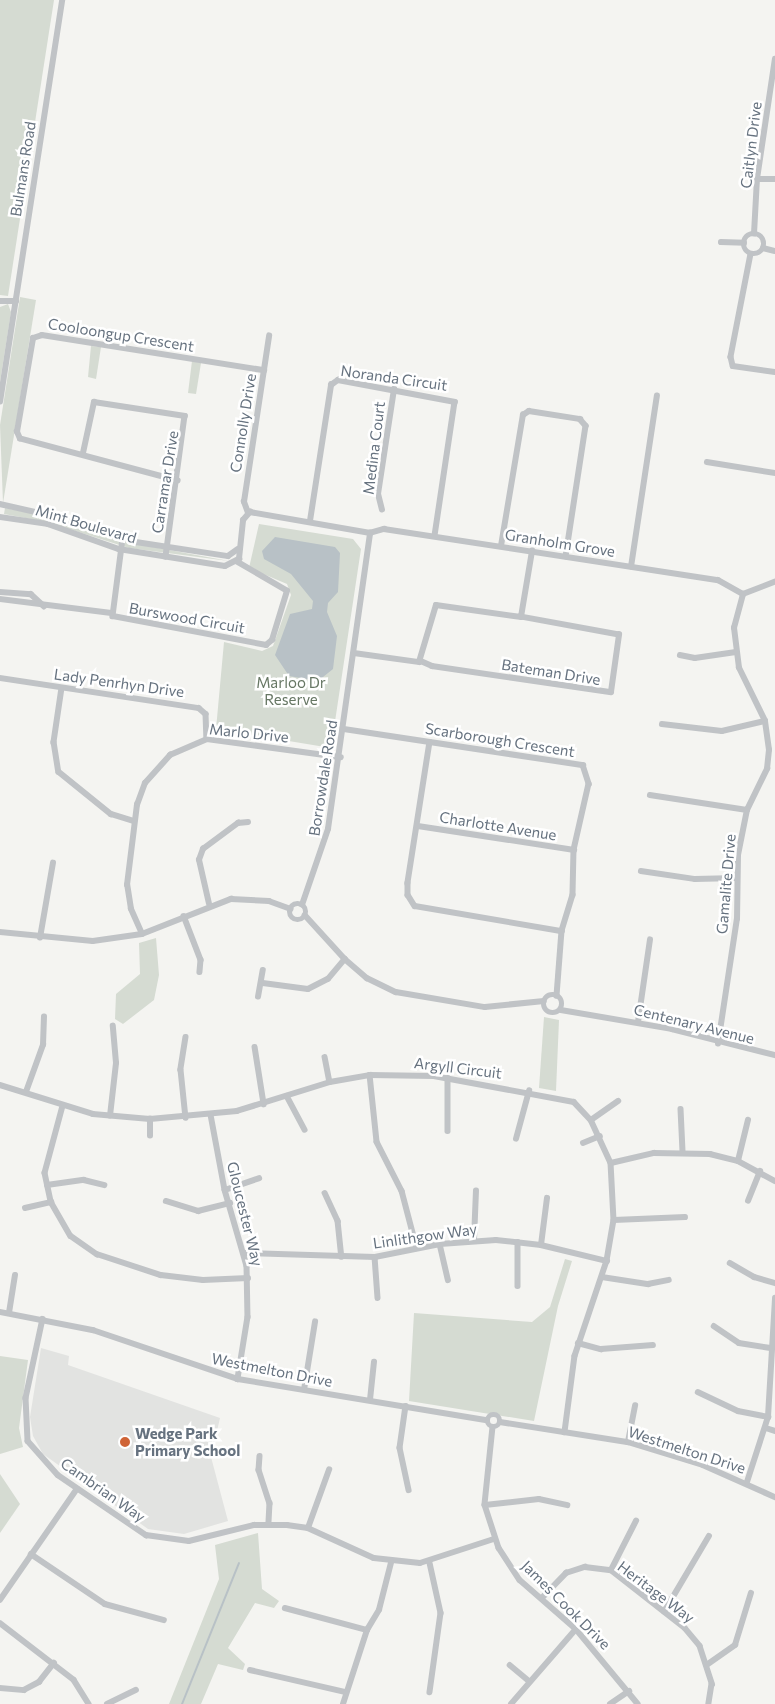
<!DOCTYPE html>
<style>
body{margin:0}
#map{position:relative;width:775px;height:1704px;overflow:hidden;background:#f4f4f1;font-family:Commissioner,sans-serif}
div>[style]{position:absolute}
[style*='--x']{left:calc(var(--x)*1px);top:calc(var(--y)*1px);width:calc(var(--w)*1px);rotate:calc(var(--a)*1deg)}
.built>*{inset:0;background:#e2e3e1}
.green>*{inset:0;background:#d5dbd2}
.water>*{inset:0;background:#b8c1c6}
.stream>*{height:2px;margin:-1px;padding:0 1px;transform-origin:1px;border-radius:1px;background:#b8c1c6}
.minor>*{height:5.5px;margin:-2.75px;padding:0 2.75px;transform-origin:2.75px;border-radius:2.75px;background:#c0c3c6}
.minor>.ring{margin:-2.75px;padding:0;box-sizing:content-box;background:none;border:5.5px solid #c0c3c6;border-radius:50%}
.dots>*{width:14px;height:14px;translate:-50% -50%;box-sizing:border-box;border:2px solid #fff;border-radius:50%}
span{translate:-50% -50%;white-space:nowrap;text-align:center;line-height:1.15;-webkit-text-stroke:5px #fff;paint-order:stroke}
.street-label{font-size:15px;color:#66727f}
.park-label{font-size:15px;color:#677764}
.poi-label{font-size:15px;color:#66727f;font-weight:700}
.left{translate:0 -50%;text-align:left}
</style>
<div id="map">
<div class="built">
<div style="clip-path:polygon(41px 1348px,69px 1356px,68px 1365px,220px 1418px,211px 1457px,228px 1521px,184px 1534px,148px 1529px,43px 1454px,33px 1436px,30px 1417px)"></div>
</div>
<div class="green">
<div style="clip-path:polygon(0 0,54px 0,8px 296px,0 295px)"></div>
<div style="clip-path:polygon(20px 297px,36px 300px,3px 503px,0 425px)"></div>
<div style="clip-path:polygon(8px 304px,11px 312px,0 382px,0 307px)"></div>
<div style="clip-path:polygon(91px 346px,101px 347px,96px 379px,88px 377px)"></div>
<div style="clip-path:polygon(192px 361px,201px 363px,196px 394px,188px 393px)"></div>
<div style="clip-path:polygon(5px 508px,50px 517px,131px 543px,229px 561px,129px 548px,47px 522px,4px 514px)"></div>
<div style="clip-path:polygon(259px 524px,353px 539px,361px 549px,331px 748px,216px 729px,224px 642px,262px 651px,273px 646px,291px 595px,287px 584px,249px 568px)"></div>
<div style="clip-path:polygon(156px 938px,159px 975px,154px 1000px,123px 1024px,115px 1019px,116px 994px,140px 974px,139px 943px)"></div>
<div style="clip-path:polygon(544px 1017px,559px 1020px,556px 1091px,539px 1088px)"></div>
<div style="clip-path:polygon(565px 1259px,572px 1261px,558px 1306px,534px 1421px,409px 1401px,414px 1313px,532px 1322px,550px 1307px)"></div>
<div style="clip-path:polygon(0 1356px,28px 1360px,19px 1428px,23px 1447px,0 1454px)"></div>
<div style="clip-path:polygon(0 1474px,20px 1504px,0 1533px)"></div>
<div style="clip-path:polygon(258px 1533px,262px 1589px,279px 1601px,274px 1608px,255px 1603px,228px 1648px,245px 1664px,243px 1670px,218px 1664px,201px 1704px,169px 1704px,219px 1579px,215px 1545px)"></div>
</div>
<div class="water">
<div style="clip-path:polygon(275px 537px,335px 547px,340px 553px,338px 592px,328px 603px,327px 612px,337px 636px,333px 669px,318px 681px,289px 676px,275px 655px,290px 614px,312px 609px,313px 601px,291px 574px,264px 559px,262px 551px)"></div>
</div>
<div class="stream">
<div style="--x:182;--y:1704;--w:152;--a:-68"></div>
</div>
<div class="minor">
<div style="--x:757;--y:179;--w:18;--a:0"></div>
<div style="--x:754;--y:234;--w:55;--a:-86.9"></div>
<div style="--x:757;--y:179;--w:121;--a:-81.5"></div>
<div class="ring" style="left:744px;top:234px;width:14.5px;height:14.5px"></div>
<div style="--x:721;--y:242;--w:23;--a:2"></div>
<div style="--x:763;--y:248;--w:12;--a:14"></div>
<div style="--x:751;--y:254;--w:105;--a:101"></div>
<div style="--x:731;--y:357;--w:9;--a:77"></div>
<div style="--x:733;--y:366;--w:42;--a:8.1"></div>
<div style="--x:0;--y:301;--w:16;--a:0"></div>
<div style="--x:0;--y:402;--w:407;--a:-81.2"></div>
<div style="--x:83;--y:453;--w:52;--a:-77.8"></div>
<div style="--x:94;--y:402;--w:92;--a:8.7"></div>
<div style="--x:185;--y:416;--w:142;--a:97.7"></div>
<div style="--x:707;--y:462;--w:69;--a:9.2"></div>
<div style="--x:178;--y:481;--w:163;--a:-165.1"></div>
<div style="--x:20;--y:439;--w:8;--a:-113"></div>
<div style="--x:17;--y:432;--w:95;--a:-80.3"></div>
<div style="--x:33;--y:338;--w:9;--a:-18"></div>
<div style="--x:42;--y:335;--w:225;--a:9"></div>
<div style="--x:0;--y:504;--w:64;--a:12.7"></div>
<div style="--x:62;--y:518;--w:78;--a:18"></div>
<div style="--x:136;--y:542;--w:93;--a:8.7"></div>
<div style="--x:228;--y:556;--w:12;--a:-35"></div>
<div style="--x:382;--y:510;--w:16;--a:-104"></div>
<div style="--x:378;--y:494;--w:106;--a:-81.3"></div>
<div style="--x:248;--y:513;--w:12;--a:-110"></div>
<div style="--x:244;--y:502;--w:168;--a:-81.4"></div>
<div style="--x:0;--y:517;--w:49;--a:8.3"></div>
<div style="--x:48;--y:524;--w:75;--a:19.4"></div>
<div style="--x:119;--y:549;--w:107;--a:9.1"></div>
<div style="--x:225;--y:566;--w:16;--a:-27"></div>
<div style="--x:239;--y:559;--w:39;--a:-84"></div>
<div style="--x:243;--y:520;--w:11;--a:-49"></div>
<div style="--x:250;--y:512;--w:122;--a:9.9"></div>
<div style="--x:310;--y:521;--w:138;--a:-81.2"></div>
<div style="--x:331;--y:385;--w:9;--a:-36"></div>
<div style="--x:338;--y:380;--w:119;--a:10.6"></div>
<div style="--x:455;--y:402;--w:135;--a:98.5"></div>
<div style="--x:370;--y:533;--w:15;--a:-16"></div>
<div style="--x:384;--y:529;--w:338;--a:8.7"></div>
<div style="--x:718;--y:580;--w:29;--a:29"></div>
<div style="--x:123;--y:539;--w:78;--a:97.4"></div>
<div style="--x:113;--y:616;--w:156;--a:10.7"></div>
<div style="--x:266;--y:645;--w:8;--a:-40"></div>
<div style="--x:272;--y:640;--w:51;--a:-73"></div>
<div style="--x:287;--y:591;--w:58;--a:-149.9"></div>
<div style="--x:501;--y:546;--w:133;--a:-80.5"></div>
<div style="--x:523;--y:415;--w:7;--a:-34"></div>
<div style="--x:529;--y:411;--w:52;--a:8.9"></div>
<div style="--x:580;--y:419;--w:9;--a:49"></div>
<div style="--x:586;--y:426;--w:132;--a:98.7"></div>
<div style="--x:631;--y:567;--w:173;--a:-81.4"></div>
<div style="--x:0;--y:592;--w:31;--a:4"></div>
<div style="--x:31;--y:594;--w:18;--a:43"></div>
<div style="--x:0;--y:599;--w:112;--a:7.2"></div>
<div style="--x:354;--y:653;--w:66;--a:7.9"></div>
<div style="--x:419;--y:662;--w:59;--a:-73.4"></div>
<div style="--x:436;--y:605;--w:86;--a:8"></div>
<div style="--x:521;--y:617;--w:67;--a:-80.5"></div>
<div style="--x:680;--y:655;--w:15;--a:11"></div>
<div style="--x:695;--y:658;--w:41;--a:-8.3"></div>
<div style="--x:421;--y:661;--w:12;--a:24"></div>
<div style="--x:432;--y:666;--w:181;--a:8.3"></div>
<div style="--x:611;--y:692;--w:58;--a:-82"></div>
<div style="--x:619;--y:635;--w:100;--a:-169.6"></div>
<div style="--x:0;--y:678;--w:201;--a:8.6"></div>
<div style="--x:199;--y:708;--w:9;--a:41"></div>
<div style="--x:206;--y:714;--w:25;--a:88"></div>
<div style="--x:62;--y:688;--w:55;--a:98.4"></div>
<div style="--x:54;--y:742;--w:30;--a:81"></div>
<div style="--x:59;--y:772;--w:67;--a:38.9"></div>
<div style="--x:111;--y:814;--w:24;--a:17"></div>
<div style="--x:662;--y:724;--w:60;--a:6.7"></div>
<div style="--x:722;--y:731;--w:44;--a:-13.1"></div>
<div style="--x:344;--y:729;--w:242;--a:8.6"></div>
<div style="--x:583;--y:765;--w:20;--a:72"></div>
<div style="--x:589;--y:784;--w:68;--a:102.8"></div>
<div style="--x:574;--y:850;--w:45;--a:91.3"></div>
<div style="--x:573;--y:895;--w:38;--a:107"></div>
<div style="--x:562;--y:931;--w:65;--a:94.4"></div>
<div style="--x:430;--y:742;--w:143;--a:98.9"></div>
<div style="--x:408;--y:883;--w:12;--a:90"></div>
<div style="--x:408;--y:895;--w:13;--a:58"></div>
<div style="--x:415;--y:906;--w:149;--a:9.7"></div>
<div style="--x:650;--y:795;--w:98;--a:8.8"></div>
<div style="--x:418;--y:826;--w:158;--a:8.7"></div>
<div style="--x:641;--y:871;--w:55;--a:8.4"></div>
<div style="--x:695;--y:879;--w:42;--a:-1.4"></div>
<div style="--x:209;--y:904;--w:45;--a:-102.8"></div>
<div style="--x:199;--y:860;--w:12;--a:-70"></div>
<div style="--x:203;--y:849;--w:44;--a:-36.6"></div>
<div style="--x:238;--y:823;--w:10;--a:-6"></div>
<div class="ring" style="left:290px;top:904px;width:10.5px;height:10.5px"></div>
<div style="--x:302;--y:905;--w:80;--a:-71.1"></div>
<div style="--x:328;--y:829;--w:299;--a:-81.9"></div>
<div style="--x:305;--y:915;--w:59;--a:47.7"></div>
<div style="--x:345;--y:959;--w:29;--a:41"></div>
<div style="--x:367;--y:978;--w:32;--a:26"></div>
<div style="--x:396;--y:992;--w:90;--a:9.6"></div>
<div style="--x:485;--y:1007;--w:59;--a:-5.8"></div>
<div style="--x:184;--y:916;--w:47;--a:68.9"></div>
<div style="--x:201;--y:960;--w:12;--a:95"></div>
<div style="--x:0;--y:932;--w:93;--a:5.5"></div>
<div style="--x:93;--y:941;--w:49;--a:-8.1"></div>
<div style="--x:142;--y:934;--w:96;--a:-21.5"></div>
<div style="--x:231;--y:899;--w:38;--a:3"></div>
<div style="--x:269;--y:901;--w:23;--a:20"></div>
<div style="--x:142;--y:934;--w:27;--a:-114"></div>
<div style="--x:131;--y:909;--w:24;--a:-99"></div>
<div style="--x:127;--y:885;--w:81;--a:-82.9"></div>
<div style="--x:137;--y:805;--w:23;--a:-70"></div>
<div style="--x:145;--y:783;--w:38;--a:-48"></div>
<div style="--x:170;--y:755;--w:40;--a:-23.4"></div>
<div style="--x:207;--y:739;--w:135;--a:7.7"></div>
<div style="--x:40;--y:938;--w:76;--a:-80.2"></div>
<div style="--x:263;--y:983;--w:45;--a:7.6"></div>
<div style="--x:308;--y:989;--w:22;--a:-27"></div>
<div style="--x:328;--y:979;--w:26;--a:-50"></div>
<div class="ring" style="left:544px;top:995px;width:12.5px;height:12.5px"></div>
<div style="--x:258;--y:997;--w:27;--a:-80"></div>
<div style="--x:561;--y:1010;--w:113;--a:9.7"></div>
<div style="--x:672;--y:1029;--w:106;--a:14.2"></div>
<div style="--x:638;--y:1022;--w:83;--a:-81.7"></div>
<div style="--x:186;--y:1037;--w:33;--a:99"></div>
<div style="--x:181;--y:1070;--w:48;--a:84.1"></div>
<div style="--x:718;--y:1044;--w:126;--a:-81.4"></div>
<div style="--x:737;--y:919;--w:64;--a:-89.1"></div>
<div style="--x:738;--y:855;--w:46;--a:-78.7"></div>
<div style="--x:747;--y:810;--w:46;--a:-64"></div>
<div style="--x:767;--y:769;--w:19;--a:-84"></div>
<div style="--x:769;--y:750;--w:29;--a:-98"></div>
<div style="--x:765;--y:721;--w:59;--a:-116.1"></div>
<div style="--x:739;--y:668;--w:40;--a:-97.1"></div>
<div style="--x:734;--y:628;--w:35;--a:-75"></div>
<div style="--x:743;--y:594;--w:34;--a:-21"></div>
<div style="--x:255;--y:1047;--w:58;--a:81"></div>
<div style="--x:325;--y:1057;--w:25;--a:79"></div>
<div style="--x:370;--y:1075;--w:67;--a:84"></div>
<div style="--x:377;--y:1142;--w:55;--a:63"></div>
<div style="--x:402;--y:1191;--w:59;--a:75.3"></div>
<div style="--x:448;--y:1078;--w:53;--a:90"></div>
<div style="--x:0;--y:1085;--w:97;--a:17.3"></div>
<div style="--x:93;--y:1114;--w:57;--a:5"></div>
<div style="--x:150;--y:1119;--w:87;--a:-5.3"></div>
<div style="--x:237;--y:1111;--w:97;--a:-17.3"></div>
<div style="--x:330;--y:1082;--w:41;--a:-9.9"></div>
<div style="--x:370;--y:1075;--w:64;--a:0.9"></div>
<div style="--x:434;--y:1076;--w:142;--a:10.5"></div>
<div style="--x:574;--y:1102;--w:25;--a:47"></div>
<div style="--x:591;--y:1120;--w:47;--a:65.1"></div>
<div style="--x:611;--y:1163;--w:57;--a:87"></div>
<div style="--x:614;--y:1220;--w:42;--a:99.7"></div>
<div style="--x:607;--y:1261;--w:100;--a:108.6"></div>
<div style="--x:575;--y:1356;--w:77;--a:97.5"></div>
<div style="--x:26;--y:1092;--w:50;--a:-70.1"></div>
<div style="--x:43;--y:1045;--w:28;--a:-88"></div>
<div style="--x:287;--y:1096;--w:38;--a:62"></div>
<div style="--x:63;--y:1106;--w:69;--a:105"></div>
<div style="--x:45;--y:1173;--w:30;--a:78"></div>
<div style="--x:51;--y:1202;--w:39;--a:60"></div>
<div style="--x:71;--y:1236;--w:32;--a:35"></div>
<div style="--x:97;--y:1254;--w:67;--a:18.2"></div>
<div style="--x:161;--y:1275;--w:42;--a:6.8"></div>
<div style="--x:203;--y:1280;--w:45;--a:-2.5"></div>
<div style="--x:681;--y:1109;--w:43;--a:87.3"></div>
<div style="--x:211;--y:1115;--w:76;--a:79.4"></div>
<div style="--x:225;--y:1190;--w:79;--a:73.9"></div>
<div style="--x:247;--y:1266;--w:51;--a:88.9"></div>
<div style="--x:248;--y:1317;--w:63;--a:99.2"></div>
<div style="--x:110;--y:1116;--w:53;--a:-83.5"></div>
<div style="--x:116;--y:1063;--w:37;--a:-95"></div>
<div style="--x:591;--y:1120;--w:33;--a:-35"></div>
<div style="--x:150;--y:1136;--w:17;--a:-90"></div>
<div style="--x:516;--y:1139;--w:50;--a:-74.8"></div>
<div style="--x:583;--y:1143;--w:18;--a:-22"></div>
<div style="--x:738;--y:1161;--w:42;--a:-76.3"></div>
<div style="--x:611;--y:1163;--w:44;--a:-13.1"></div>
<div style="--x:654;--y:1153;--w:56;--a:1"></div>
<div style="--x:710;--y:1154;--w:29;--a:14"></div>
<div style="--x:738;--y:1161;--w:42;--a:28.4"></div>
<div style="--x:47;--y:1185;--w:37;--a:-8"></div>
<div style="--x:84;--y:1180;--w:21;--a:14"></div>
<div style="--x:225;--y:1190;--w:36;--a:-19"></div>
<div style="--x:325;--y:1193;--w:31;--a:65"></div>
<div style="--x:338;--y:1221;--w:36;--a:84"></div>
<div style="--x:166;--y:1201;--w:34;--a:17"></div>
<div style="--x:198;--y:1211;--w:33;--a:-14"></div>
<div style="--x:748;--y:1201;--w:32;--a:-68"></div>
<div style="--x:25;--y:1208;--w:27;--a:-13"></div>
<div style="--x:614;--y:1220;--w:71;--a:-2.4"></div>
<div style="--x:474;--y:1240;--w:49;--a:-87.7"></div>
<div style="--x:518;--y:1242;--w:44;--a:90"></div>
<div style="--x:440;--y:1244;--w:37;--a:77"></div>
<div style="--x:541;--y:1245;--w:47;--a:-82.7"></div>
<div style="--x:245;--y:1253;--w:130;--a:1.8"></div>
<div style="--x:375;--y:1257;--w:66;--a:-11.3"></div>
<div style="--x:440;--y:1244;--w:56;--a:-4.1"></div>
<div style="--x:496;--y:1240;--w:45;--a:6.3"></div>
<div style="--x:541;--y:1245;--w:68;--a:13.6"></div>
<div style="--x:375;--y:1257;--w:41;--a:85.8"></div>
<div style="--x:730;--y:1263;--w:28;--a:30"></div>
<div style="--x:754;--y:1277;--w:22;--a:16"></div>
<div style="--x:602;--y:1277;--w:47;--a:8.7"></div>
<div style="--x:648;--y:1284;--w:21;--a:-11"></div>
<div style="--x:0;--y:1312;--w:95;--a:11"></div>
<div style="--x:93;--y:1330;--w:153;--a:18.7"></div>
<div style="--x:238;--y:1379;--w:252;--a:9.4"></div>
<div style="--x:9;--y:1313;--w:38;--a:-81"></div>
<div style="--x:43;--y:1319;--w:81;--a:102.1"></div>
<div style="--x:26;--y:1398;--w:43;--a:87.3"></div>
<div style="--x:28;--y:1441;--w:45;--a:48.6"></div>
<div style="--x:58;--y:1475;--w:107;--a:34.3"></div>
<div style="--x:146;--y:1535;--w:43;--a:7.9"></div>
<div style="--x:189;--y:1541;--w:67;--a:-13.8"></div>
<div style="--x:254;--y:1525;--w:33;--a:0"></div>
<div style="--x:287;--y:1525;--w:21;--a:8"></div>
<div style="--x:308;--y:1528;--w:72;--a:24.4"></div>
<div style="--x:374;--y:1558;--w:46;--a:6.2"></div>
<div style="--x:420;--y:1563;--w:78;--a:-18"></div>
<div style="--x:714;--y:1326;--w:30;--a:34"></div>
<div style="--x:739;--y:1343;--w:30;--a:9"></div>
<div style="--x:578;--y:1343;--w:24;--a:15"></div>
<div style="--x:601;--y:1349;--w:52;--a:-4.4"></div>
<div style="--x:304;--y:1390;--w:69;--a:-80.8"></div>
<div style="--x:698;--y:1392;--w:44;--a:25.4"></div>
<div style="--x:738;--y:1411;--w:31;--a:11"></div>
<div style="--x:370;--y:1400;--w:38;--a:-84"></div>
<div style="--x:406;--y:1406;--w:42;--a:98.1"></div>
<div style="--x:400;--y:1448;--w:43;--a:77.9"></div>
<div class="ring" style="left:488px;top:1415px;width:6.5px;height:6.5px"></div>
<div style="--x:500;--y:1422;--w:130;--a:8.9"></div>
<div style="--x:628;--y:1442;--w:78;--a:17"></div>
<div style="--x:703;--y:1465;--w:79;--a:24"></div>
<div style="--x:493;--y:1427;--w:78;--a:95.9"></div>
<div style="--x:485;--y:1505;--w:45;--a:72"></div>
<div style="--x:499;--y:1548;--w:38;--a:57"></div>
<div style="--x:520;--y:1580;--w:74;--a:41.2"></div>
<div style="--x:576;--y:1629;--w:97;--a:50.4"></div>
<div style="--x:766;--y:1428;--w:9;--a:18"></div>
<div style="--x:628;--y:1442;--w:37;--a:-79"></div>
<div style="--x:260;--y:1456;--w:14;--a:94"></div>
<div style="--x:259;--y:1470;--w:35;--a:72"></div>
<div style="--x:270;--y:1503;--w:21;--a:93"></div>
<div style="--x:747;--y:1482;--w:68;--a:-72.1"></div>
<div style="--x:768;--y:1417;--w:119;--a:-86.6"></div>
<div style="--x:485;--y:1505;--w:54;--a:-6.3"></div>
<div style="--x:539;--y:1499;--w:29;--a:12"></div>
<div style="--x:308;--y:1528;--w:62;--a:-70.1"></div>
<div style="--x:31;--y:1554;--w:89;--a:34"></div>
<div style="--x:105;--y:1604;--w:61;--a:15.2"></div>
<div style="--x:430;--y:1563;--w:51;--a:77.6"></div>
<div style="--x:441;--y:1613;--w:80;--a:97.9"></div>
<div style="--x:611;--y:1570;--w:55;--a:-63"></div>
<div style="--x:542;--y:1598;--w:35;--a:-46"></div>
<div style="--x:566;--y:1573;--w:20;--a:-18"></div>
<div style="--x:585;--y:1567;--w:26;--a:7"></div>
<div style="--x:611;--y:1570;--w:94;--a:38.1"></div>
<div style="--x:685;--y:1628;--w:23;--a:50"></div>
<div style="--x:700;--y:1646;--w:40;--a:72"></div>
<div style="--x:712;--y:1684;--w:20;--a:99"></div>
<div style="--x:0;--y:1600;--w:135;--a:-55.3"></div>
<div style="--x:285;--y:1608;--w:85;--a:15"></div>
<div style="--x:664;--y:1612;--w:88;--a:-59.4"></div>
<div style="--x:0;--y:1623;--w:93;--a:37.6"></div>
<div style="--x:74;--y:1680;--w:28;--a:58"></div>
<div style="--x:708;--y:1664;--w:33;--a:-35"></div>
<div style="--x:735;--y:1645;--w:54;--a:-72.9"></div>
<div style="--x:510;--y:1665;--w:23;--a:40"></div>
<div style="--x:250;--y:1670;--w:98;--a:13"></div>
<div style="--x:0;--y:1688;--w:24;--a:5"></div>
<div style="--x:24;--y:1690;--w:17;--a:-28"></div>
<div style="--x:39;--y:1682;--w:24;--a:-52"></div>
<div style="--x:107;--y:1704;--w:32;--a:-26"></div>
<div style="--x:343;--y:1704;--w:78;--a:-72"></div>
<div style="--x:367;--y:1630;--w:23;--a:-59"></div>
<div style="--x:379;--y:1610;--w:49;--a:-75.7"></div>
<div style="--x:511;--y:1704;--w:99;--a:-49.1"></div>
<div style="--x:610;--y:1704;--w:23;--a:-34"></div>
</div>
<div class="dots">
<div style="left:125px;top:1442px;background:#cf6436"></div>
</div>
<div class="street-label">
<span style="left:751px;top:145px;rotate:-83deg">Caitlyn Drive</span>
<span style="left:23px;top:169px;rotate:-81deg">Bulmans Road</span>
<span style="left:121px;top:335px;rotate:9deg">Cooloongup Crescent</span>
<span style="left:394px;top:378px;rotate:8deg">Noranda Circuit</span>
<span style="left:243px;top:423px;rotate:-81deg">Connolly Drive</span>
<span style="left:374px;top:448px;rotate:-83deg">Medina Court</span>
<span style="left:165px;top:482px;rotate:-81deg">Carramar Drive</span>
<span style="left:86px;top:524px;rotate:16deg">Mint Boulevard</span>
<span style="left:560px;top:543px;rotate:9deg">Granholm Grove</span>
<span style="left:187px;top:618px;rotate:10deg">Burswood Circuit</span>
<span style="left:551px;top:672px;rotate:9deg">Bateman Drive</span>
<span style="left:119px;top:683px;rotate:8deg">Lady Penrhyn Drive</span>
<span style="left:249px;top:733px;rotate:6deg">Marlo Drive</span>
<span style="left:500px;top:740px;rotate:9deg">Scarborough Crescent</span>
<span style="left:323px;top:778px;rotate:-81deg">Borrowdale Road</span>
<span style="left:498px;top:826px;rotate:9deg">Charlotte Avenue</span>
<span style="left:726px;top:884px;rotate:-85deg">Gamalite Drive</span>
<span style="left:694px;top:1024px;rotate:14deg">Centenary Avenue</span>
<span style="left:458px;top:1068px;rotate:7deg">Argyll Circuit</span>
<span style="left:245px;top:1214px;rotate:76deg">Gloucester Way</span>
<span style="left:425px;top:1236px;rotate:-8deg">Linlithgow Way</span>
<span style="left:272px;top:1370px;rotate:11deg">Westmelton Drive</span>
<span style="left:687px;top:1450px;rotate:18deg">Westmelton Drive</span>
<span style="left:103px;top:1490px;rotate:35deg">Cambrian Way</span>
<span style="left:656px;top:1592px;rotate:37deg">Heritage Way</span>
<span style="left:566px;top:1605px;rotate:45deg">James Cook Drive</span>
</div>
<div class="park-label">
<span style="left:291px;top:691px">Marloo Dr<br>Reserve</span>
</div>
<div class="poi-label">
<span class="left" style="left:135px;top:1442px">Wedge Park<br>Primary School</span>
</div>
</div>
